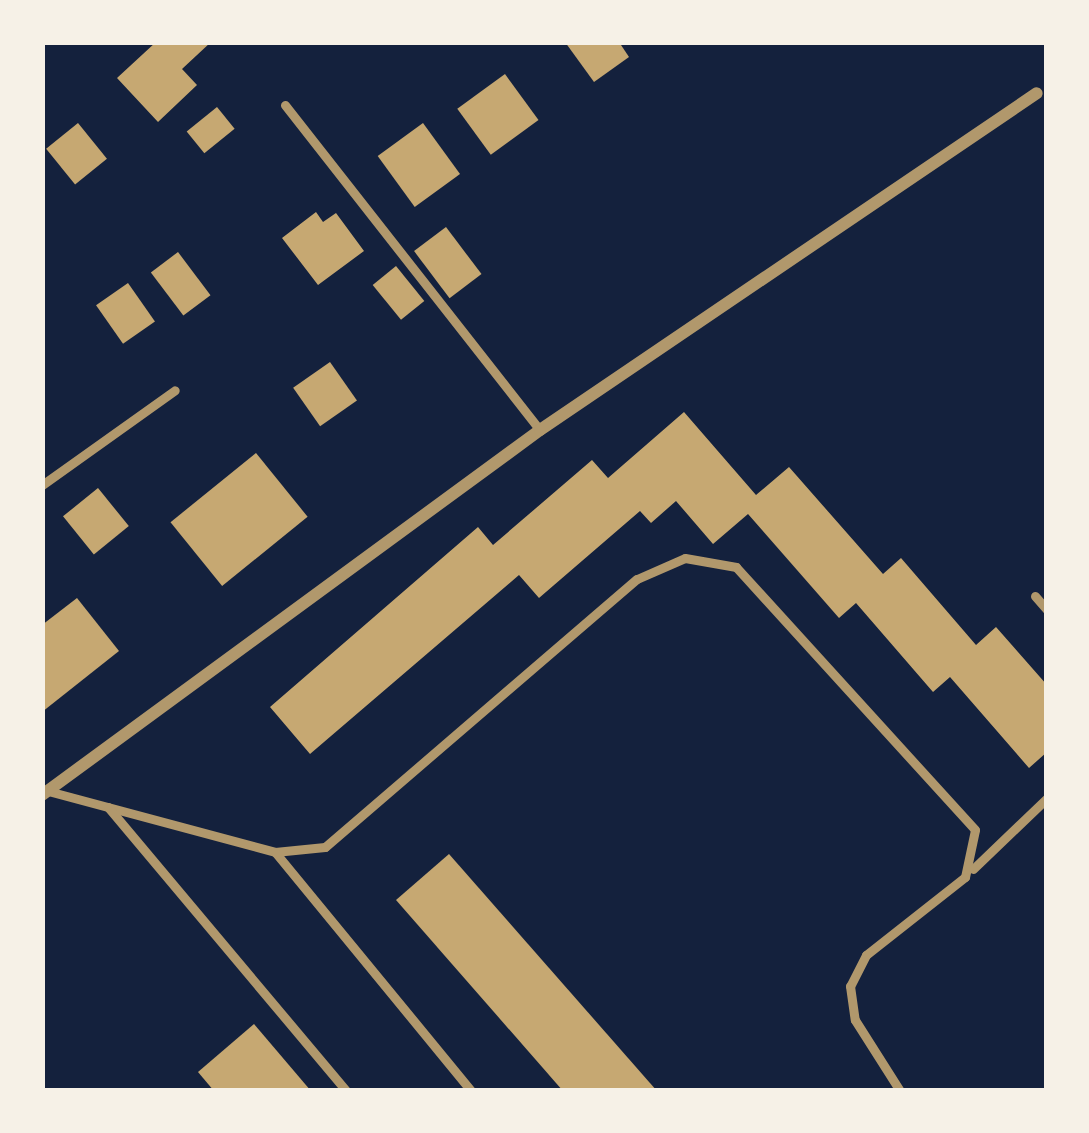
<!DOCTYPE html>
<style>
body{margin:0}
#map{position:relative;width:1089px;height:1133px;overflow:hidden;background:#14213d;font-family:"IBM Plex Sans",sans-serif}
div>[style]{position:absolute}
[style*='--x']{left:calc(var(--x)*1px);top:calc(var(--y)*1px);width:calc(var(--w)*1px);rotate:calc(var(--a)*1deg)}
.building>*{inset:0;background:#c6a872;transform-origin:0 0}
.service>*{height:9px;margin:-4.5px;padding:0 4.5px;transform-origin:4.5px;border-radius:4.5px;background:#b1986c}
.minor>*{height:12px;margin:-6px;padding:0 6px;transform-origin:6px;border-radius:6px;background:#b1986c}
span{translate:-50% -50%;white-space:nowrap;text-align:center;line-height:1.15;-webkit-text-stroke:9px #f6f1e7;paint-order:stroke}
.frame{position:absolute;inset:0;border:45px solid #f6f1e7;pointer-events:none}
</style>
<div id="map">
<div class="building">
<div style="clip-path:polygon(156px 42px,211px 42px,182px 69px,197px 85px,158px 122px,117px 78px)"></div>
<div style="clip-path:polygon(565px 42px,619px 42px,629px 57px,594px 82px)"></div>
<div style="left:505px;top:74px;width:57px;height:59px;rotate:54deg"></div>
<div style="left:217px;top:107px;width:28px;height:39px;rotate:51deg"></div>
<div style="left:78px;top:123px;width:46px;height:41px;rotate:51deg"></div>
<div style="left:423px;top:123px;width:63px;height:56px;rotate:54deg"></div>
<div style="clip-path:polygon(316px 212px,323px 222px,336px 213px,364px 251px,318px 285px,282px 238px)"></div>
<div style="left:446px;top:227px;width:59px;height:40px;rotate:53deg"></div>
<div style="left:178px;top:252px;width:54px;height:34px;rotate:53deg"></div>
<div style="left:396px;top:266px;width:45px;height:30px;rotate:51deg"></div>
<div style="left:128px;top:283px;width:47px;height:39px;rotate:55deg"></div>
<div style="left:330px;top:362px;width:47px;height:45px;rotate:55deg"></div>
<div style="clip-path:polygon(684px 412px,756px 495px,789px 467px,883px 574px,901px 558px,976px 645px,996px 627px,1047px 685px,1047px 752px,1029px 768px,950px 677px,933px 692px,856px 603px,839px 618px,748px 514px,713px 544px,676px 501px,651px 523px,640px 511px,539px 598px,519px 575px,310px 754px,270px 707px,478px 527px,493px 545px,592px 460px,608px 478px)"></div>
<div style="left:256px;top:453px;width:82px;height:110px;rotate:51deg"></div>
<div style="left:98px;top:488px;width:49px;height:45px;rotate:51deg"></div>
<div style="clip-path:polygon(77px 598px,119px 651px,42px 712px,42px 625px)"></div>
<div style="clip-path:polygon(449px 854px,657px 1091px,563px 1091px,396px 900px)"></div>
<div style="clip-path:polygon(254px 1024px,311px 1091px,214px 1091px,198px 1072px)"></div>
</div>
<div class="service">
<div style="--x:285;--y:105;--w:413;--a:51.9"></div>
<div style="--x:42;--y:485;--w:163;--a:-35.5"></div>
<div style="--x:1035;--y:596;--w:18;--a:49"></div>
<div style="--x:48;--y:791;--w:235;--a:15"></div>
<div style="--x:275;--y:852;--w:50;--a:-5.7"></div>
<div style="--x:325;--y:847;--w:411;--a:-40.7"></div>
<div style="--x:637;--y:579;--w:52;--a:-23.6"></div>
<div style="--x:685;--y:558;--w:52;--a:10"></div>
<div style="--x:736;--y:567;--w:355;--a:47.7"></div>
<div style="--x:975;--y:830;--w:48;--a:102"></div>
<div style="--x:965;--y:877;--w:126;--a:141.8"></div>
<div style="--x:866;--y:955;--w:35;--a:117"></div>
<div style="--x:850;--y:986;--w:34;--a:82"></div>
<div style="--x:855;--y:1020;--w:84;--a:57.6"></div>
<div style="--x:108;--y:807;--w:371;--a:50"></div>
<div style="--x:275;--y:852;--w:309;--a:50.6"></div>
<div style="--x:973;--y:869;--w:103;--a:-43.8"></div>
</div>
<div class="minor">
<div style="--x:42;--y:795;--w:617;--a:-36.24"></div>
<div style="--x:540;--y:430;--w:600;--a:-34.14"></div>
</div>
<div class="frame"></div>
</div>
